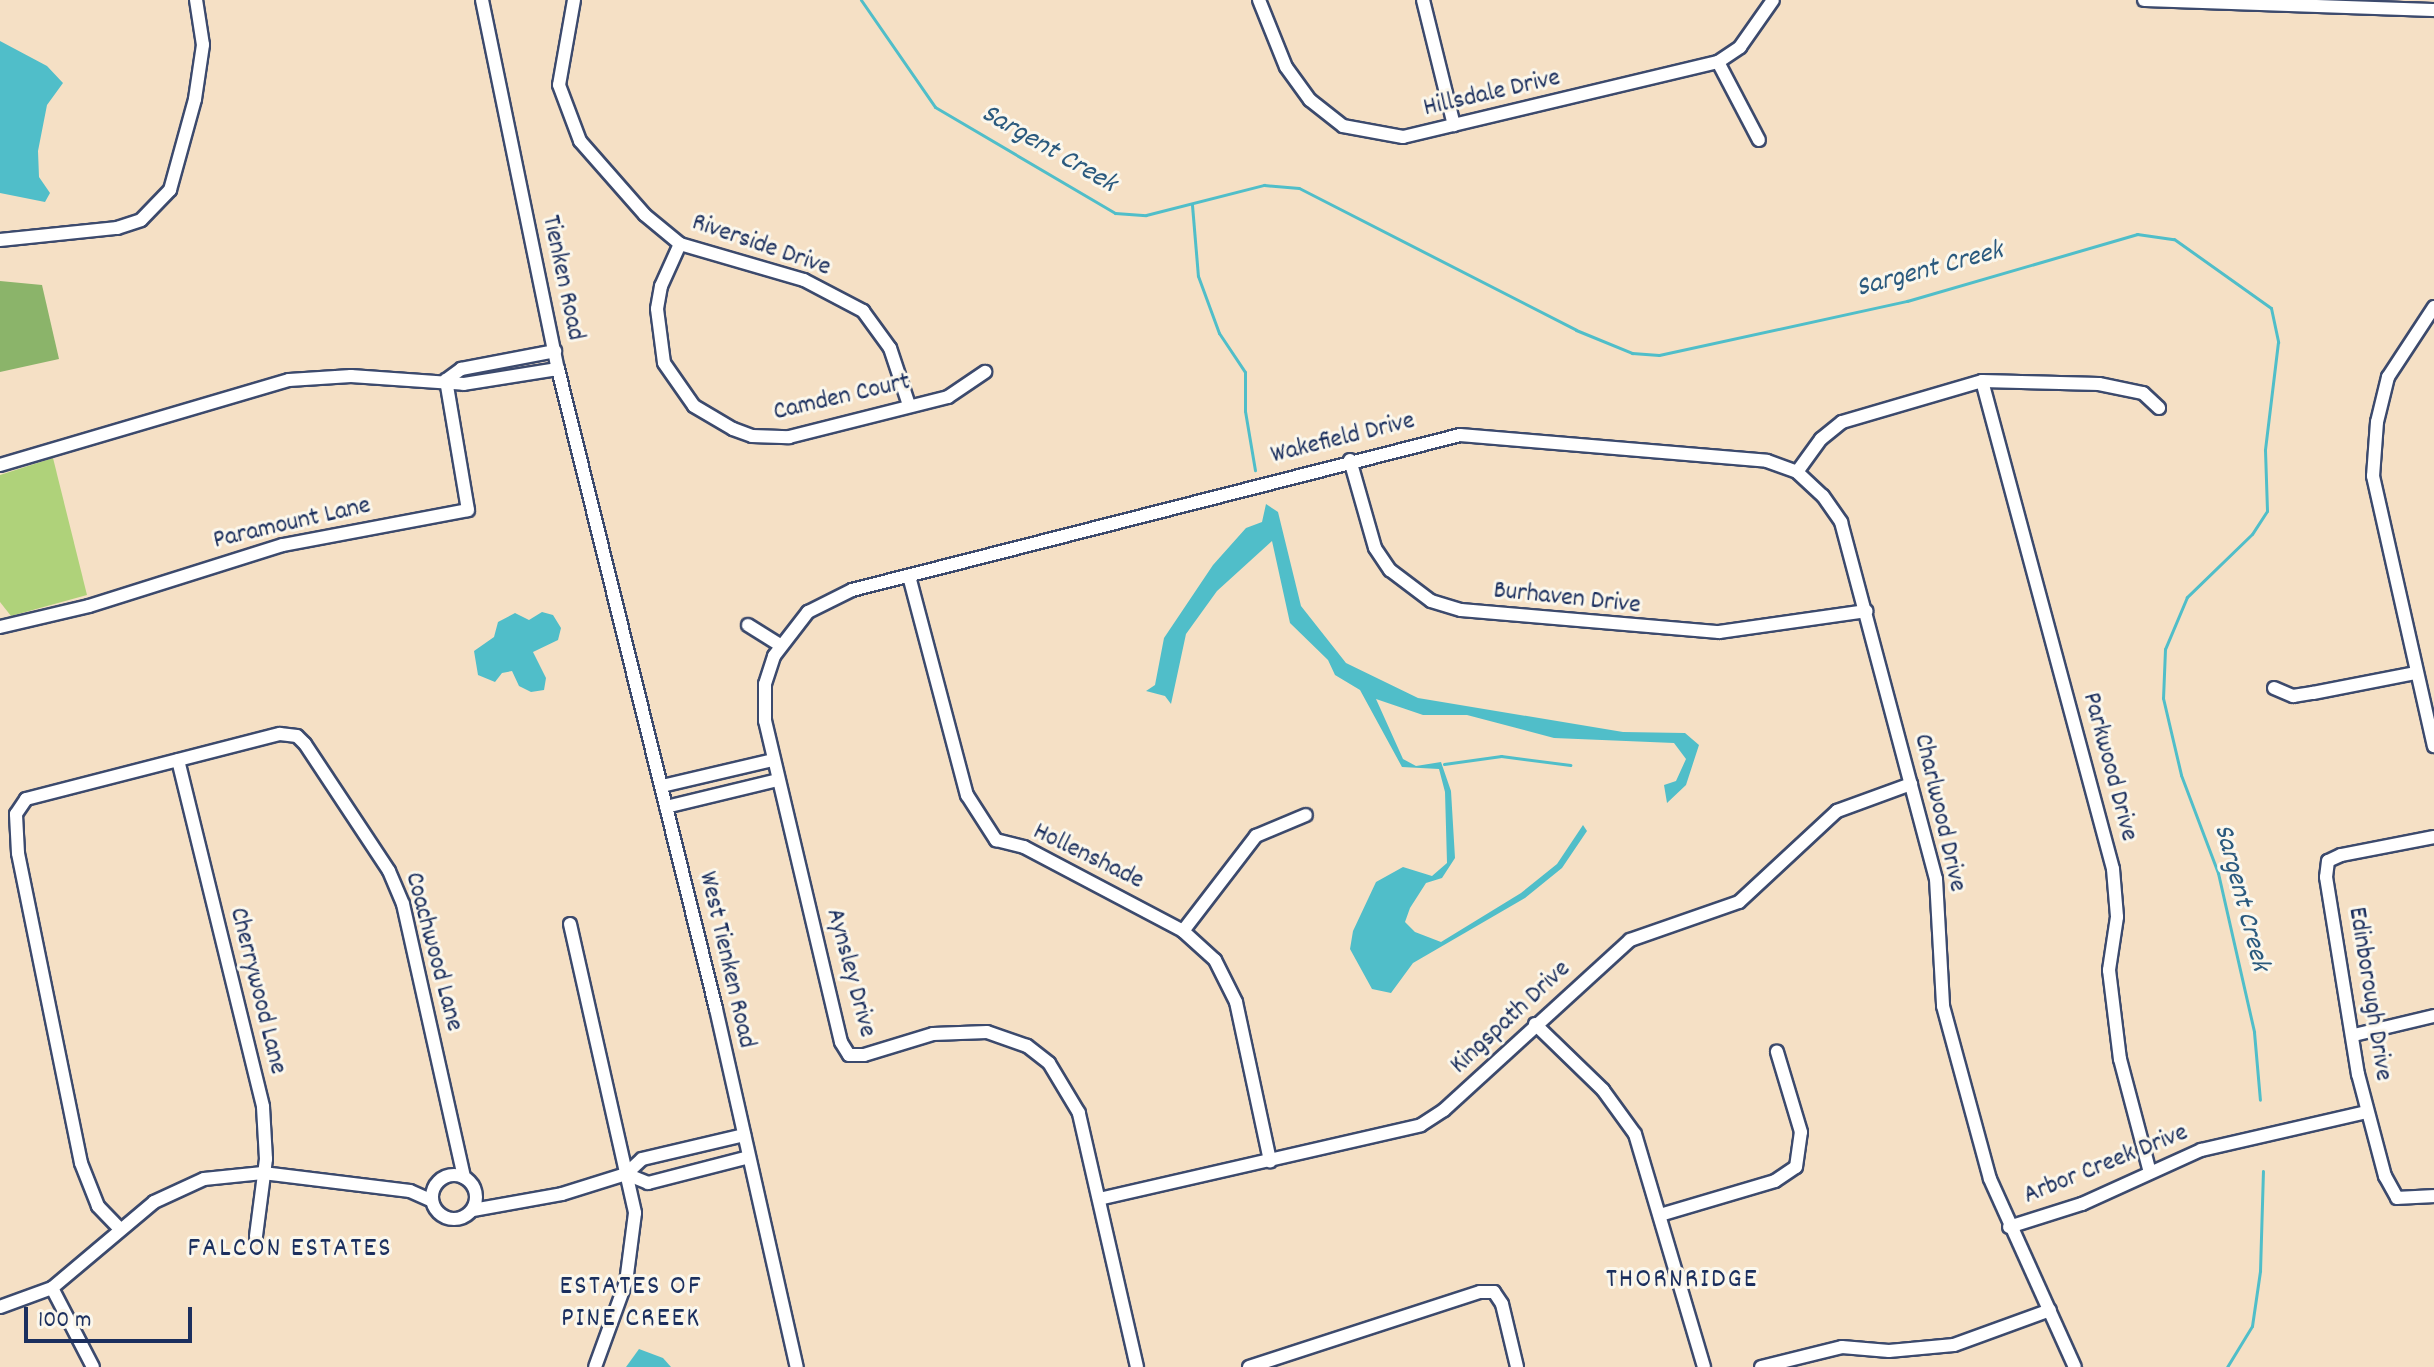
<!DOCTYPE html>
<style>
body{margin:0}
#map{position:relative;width:2434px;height:1367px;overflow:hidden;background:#f5e0c5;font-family:Dekko,sans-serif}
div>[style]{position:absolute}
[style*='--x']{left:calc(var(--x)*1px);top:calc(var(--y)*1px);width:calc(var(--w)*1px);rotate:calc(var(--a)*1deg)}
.green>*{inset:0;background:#afd27a}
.forest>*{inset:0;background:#8bb46a}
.water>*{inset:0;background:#50bec9}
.stream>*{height:3px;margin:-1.5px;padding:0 1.5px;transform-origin:1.5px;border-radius:1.5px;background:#50bec9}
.roads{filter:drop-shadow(2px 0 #3c4a6d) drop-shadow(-2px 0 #3c4a6d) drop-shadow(0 2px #3c4a6d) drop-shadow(0 -2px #3c4a6d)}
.minor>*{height:12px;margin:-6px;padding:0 6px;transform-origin:6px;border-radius:6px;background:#fff}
.minor>.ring{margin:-6px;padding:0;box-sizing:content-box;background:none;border:12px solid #fff;border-radius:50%}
span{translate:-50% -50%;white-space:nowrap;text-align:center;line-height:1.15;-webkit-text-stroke:6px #fbf7ec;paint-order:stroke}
.street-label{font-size:26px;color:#1b2f5e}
.water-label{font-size:28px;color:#2b5a7e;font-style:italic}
.neighbourhood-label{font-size:28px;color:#1b2f5e;letter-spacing:2px}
.scale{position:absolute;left:24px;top:1307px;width:168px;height:36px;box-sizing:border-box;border:4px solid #1b2f5e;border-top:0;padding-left:10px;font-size:24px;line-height:28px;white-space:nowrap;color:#1b2f5e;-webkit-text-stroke:6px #fbf7ec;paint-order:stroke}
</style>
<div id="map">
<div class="green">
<div style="clip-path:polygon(53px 458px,87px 595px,11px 616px,0 602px,0 475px)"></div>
</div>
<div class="forest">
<div style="clip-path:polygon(0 281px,42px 285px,59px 359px,0 372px)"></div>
</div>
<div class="water">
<div style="clip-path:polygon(0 41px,47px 66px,63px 83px,47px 105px,38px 151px,39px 177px,50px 193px,45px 202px,0 193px)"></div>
<div style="clip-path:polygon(1266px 504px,1278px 512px,1301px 606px,1346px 663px,1418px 698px,1623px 732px,1685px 733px,1699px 745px,1686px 785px,1667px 803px,1664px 785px,1676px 781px,1686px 759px,1674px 743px,1554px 738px,1467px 715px,1423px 715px,1376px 699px,1403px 759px,1416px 766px,1441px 762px,1451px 791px,1455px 858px,1442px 878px,1426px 883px,1410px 908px,1405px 922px,1415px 932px,1441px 942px,1521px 893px,1557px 864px,1583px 825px,1587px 831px,1562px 868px,1525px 898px,1413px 963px,1391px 993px,1372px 989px,1350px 949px,1353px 931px,1376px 882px,1403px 867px,1432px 876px,1447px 863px,1445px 792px,1439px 769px,1402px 767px,1360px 690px,1335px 675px,1328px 660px,1290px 623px,1272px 541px,1217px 591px,1186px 634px,1171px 704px,1165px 696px,1146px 691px,1155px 685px,1164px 638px,1213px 565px,1246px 528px,1262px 522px)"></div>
<div style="clip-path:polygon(542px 612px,553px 615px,561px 628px,558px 640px,533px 652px,546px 678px,544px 690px,531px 692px,519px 686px,512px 671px,502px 673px,495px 682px,478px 675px,474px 651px,494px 637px,498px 622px,515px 613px,529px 620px)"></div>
<div style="clip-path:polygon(639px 1349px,663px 1358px,671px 1367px,626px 1367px)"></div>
</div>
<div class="stream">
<div style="--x:861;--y:0;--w:130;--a:55.3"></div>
<div style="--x:935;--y:107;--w:209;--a:30.5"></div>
<div style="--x:1115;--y:213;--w:31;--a:4"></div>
<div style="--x:1146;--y:215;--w:122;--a:-14.3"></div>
<div style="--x:1264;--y:185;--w:35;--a:5"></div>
<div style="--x:1299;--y:188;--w:311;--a:27.1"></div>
<div style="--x:1576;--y:330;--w:61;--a:22.3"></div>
<div style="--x:1632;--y:353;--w:27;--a:4"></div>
<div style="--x:1659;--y:355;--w:254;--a:-12.3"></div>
<div style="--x:1907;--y:301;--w:240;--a:-16.2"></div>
<div style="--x:2137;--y:234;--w:37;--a:8"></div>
<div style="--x:2174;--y:239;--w:119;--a:35.4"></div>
<div style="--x:2271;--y:308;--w:35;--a:78"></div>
<div style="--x:2278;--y:342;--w:109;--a:96.9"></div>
<div style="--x:2265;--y:450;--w:61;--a:88.1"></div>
<div style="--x:2267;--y:511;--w:27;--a:123"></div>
<div style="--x:2252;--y:534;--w:91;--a:135.9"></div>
<div style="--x:2187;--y:597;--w:56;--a:112.9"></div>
<div style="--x:2165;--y:649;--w:49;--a:92.3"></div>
<div style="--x:2163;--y:698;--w:79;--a:76.8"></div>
<div style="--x:2181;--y:775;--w:105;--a:69.3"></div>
<div style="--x:2218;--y:873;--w:163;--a:77.2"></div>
<div style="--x:2254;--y:1032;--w:68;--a:85"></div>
<div style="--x:1192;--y:205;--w:71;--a:85.2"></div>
<div style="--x:1198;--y:276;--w:61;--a:69.8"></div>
<div style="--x:1219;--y:333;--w:47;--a:56.3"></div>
<div style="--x:1245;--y:372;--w:39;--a:90"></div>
<div style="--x:1245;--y:411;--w:60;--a:80.4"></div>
<div style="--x:1444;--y:764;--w:58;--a:-8"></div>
<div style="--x:1501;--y:756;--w:70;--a:7.4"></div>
<div style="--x:2227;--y:1367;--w:48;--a:-58.6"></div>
<div style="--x:2252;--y:1326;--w:56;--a:-81.7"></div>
<div style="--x:2260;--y:1271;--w:100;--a:-88.3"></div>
</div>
<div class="roads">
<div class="minor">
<div style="--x:482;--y:0;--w:377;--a:78.4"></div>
<div style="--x:558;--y:369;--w:659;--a:76.13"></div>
<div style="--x:716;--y:1009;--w:367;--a:77.3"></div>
<div style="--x:574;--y:0;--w:86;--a:100"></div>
<div style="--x:559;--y:85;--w:60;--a:69.4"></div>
<div style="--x:580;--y:141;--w:98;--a:48.7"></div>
<div style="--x:645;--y:215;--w:45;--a:39.6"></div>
<div style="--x:680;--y:244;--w:129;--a:16.2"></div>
<div style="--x:804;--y:280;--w:67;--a:27.7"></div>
<div style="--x:863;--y:311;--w:46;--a:53.9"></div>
<div style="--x:890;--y:348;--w:60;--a:71.6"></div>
<div style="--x:1259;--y:0;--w:72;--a:68.1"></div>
<div style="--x:1286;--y:67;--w:41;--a:54"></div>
<div style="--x:1310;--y:100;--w:42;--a:38.2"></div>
<div style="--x:1343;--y:126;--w:61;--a:10.4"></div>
<div style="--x:1403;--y:137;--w:324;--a:-13.4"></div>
<div style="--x:1718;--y:62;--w:27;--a:-34"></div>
<div style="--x:1740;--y:47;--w:57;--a:-54.9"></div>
<div style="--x:1423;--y:0;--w:129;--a:76.1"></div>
<div style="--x:2144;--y:0;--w:290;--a:2"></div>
<div style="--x:1718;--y:62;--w:88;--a:62.3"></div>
<div style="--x:0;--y:240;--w:118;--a:-5.9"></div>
<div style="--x:117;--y:228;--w:25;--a:-18"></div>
<div style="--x:141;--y:220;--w:42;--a:-46"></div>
<div style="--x:170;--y:190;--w:94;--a:-74.6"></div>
<div style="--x:195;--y:99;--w:55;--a:-81.6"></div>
<div style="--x:203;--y:45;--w:46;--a:-98.8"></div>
<div style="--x:680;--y:244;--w:46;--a:114.3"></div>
<div style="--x:661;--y:286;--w:23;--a:100"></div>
<div style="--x:657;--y:309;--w:54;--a:82.6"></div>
<div style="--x:664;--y:363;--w:52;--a:55.1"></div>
<div style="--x:694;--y:406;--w:45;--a:30.5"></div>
<div style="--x:733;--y:429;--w:20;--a:20"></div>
<div style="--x:752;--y:436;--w:37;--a:2"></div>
<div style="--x:789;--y:437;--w:164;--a:-14.1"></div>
<div style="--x:948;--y:397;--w:45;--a:-34"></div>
<div style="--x:2434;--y:307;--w:84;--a:123.3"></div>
<div style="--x:2388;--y:377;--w:46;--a:103.7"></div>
<div style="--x:2377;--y:422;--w:54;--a:94.2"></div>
<div style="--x:2373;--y:476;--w:277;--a:77.3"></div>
<div style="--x:446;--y:380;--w:19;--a:-36"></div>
<div style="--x:461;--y:369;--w:96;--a:-10.8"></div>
<div style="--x:1982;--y:381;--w:505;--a:74.97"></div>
<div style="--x:2113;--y:869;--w:48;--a:85.2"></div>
<div style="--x:2117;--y:917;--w:54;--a:98.6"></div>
<div style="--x:2109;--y:970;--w:90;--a:83"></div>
<div style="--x:2120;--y:1059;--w:114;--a:75.2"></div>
<div style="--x:1350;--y:460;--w:91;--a:74.1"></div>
<div style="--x:1375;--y:548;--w:27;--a:56"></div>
<div style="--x:1390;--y:570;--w:51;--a:37.1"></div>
<div style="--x:1431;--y:601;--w:31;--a:17"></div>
<div style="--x:1461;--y:610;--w:259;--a:4.9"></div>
<div style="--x:1719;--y:632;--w:149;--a:-8.1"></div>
<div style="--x:0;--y:465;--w:301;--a:-16.4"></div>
<div style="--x:289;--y:380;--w:62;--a:-3.7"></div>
<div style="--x:351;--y:376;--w:113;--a:4"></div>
<div style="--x:464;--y:384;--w:95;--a:-9.1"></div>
<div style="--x:1797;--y:472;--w:41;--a:-54"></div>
<div style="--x:1821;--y:439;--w:27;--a:-39"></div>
<div style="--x:1842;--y:422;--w:146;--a:-16.3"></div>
<div style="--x:1982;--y:381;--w:117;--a:1.5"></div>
<div style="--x:2099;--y:384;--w:45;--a:11.6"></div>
<div style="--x:2143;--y:393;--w:22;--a:43"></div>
<div style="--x:909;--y:576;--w:227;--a:75.2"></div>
<div style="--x:967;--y:795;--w:54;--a:57.2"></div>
<div style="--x:996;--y:840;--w:29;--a:14"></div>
<div style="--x:1024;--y:847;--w:180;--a:27.8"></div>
<div style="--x:1183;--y:931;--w:43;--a:42.2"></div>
<div style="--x:1215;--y:960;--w:47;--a:63.4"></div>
<div style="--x:1236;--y:1002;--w:163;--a:77.9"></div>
<div style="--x:748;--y:625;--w:38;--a:32"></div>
<div style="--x:0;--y:627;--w:91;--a:-13.3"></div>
<div style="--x:89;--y:606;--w:203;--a:-17.5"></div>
<div style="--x:283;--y:545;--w:188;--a:-10.7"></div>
<div style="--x:468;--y:510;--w:132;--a:-99.6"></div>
<div style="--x:2274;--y:688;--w:21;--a:23"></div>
<div style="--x:2293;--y:696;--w:20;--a:-9"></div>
<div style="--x:2313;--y:693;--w:105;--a:-11"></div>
<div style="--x:178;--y:760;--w:357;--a:76.2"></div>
<div style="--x:263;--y:1107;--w:52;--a:86.7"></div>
<div style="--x:266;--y:1159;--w:78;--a:97.4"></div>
<div style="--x:662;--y:786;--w:114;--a:-13.2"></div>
<div style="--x:666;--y:807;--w:115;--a:-13.6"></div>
<div style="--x:2434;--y:837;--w:95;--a:169"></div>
<div style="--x:2341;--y:855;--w:14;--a:155"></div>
<div style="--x:2328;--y:861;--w:16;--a:97"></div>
<div style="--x:2326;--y:877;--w:200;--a:80.8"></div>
<div style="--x:2358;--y:1074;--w:106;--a:75.2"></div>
<div style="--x:2385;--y:1176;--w:25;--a:61"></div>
<div style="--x:2397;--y:1198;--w:37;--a:-3"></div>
<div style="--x:570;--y:924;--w:296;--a:77.3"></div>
<div style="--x:635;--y:1213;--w:70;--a:97.4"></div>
<div style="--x:626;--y:1282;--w:90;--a:110"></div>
<div style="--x:1183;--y:931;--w:120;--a:-52.5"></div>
<div style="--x:1256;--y:836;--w:54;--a:-22.8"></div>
<div style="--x:1535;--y:1024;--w:95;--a:44.1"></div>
<div style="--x:1603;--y:1090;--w:54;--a:54"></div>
<div style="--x:1635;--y:1134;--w:243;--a:73.5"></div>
<div style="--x:2354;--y:1035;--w:82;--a:-13.4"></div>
<div style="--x:626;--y:1174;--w:24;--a:22"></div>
<div style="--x:648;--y:1183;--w:104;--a:-14.4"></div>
<div class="ring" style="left:432px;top:1175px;width:32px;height:32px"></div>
<div style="--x:1099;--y:1199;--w:330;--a:-12.9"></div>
<div style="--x:1421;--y:1125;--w:27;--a:-33"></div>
<div style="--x:1444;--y:1110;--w:252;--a:-42.4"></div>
<div style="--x:1630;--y:940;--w:115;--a:-19.2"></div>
<div style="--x:1739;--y:902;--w:134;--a:-42.9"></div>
<div style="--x:1837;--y:811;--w:79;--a:-20"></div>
<div style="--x:473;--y:1210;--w:90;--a:-10.2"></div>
<div style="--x:562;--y:1194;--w:67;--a:-17.4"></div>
<div style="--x:626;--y:1174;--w:22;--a:-43"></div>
<div style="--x:642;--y:1159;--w:105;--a:-13.2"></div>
<div style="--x:1660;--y:1215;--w:120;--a:-16.5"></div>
<div style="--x:1775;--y:1181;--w:25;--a:-34"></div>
<div style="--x:1796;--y:1167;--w:35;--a:-82"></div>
<div style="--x:1801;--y:1132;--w:84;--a:-106.7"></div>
<div style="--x:2009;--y:1227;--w:77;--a:-17.5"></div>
<div style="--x:2082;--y:1204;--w:131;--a:-24.4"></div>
<div style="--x:2201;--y:1150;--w:170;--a:-12.9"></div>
<div style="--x:120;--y:1229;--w:32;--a:-134"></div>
<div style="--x:98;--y:1206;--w:46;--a:-111.6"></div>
<div style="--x:81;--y:1163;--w:316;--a:-101.5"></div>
<div style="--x:18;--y:853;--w:39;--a:-93"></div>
<div style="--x:16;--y:814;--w:18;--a:-56"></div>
<div style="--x:26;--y:799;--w:262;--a:-14.4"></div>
<div style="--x:280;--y:734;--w:17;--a:7"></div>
<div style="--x:297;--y:736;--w:11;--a:45"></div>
<div style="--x:305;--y:744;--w:152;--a:56.5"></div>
<div style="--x:389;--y:871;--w:36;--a:67"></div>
<div style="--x:403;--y:904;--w:280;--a:77.4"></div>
<div style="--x:52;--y:1288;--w:89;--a:62.6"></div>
<div style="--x:0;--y:1307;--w:55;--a:-20.1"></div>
<div style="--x:52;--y:1288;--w:133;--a:-40.1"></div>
<div style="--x:154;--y:1202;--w:55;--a:-24.7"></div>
<div style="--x:204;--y:1179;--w:59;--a:-5.8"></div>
<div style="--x:263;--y:1173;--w:148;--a:7"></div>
<div style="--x:410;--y:1191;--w:24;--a:24"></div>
<div style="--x:1137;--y:1367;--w:261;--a:-102.9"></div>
<div style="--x:1079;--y:1113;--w:58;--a:-121"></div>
<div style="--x:1049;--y:1063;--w:28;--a:-142"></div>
<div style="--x:1027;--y:1046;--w:42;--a:-160.7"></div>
<div style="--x:987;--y:1032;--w:54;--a:177.9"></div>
<div style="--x:933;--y:1034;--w:72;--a:163.1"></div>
<div style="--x:864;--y:1055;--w:15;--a:180"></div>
<div style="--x:849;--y:1055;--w:15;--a:-122"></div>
<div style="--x:841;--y:1042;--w:330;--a:-103.3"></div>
<div style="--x:765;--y:721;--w:37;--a:-90"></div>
<div style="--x:765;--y:684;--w:29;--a:-72"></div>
<div style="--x:774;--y:656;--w:56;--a:-52.3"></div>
<div style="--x:808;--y:612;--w:49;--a:-26.6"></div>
<div style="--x:852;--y:590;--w:627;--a:-14.3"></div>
<div style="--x:1460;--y:435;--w:308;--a:4.8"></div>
<div style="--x:1767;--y:461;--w:32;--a:20"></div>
<div style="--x:1797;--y:472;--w:35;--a:43"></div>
<div style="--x:1823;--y:496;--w:32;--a:55"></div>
<div style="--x:1841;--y:522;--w:369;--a:75.1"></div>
<div style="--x:1936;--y:879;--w:127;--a:86.8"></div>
<div style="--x:1943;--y:1006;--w:179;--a:74.8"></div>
<div style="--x:1990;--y:1179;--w:206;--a:65.7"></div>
<div style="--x:1249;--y:1367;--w:243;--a:-18"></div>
<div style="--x:1480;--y:1292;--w:14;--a:0"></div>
<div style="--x:1494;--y:1292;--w:14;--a:56"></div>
<div style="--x:1502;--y:1304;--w:65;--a:76.6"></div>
<div style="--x:1761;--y:1367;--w:83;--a:-13.9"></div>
<div style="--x:1842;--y:1347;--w:47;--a:4.9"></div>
<div style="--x:1889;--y:1351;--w:65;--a:-5.3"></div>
<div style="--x:1954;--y:1345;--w:102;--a:-20"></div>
</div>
</div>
<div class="street-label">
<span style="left:1492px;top:94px;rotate:-13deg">Hillsdale Drive</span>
<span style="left:761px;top:246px;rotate:19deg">Riverside Drive</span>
<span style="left:562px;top:278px;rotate:78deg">Tienken Road</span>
<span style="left:842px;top:398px;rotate:-13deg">Camden Court</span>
<span style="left:1343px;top:439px;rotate:-14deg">Wakefield Drive</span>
<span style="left:292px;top:524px;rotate:-13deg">Paramount Lane</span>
<span style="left:1567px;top:599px;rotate:6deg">Burhaven Drive</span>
<span style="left:2109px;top:767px;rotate:75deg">Parkwood Drive</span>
<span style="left:1939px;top:813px;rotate:77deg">Charlwood Drive</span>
<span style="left:1088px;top:857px;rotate:26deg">Hollenshade</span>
<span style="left:433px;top:952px;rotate:75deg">Coachwood Lane</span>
<span style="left:726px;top:960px;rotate:77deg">West Tienken Road</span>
<span style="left:850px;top:973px;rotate:75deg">Aynsley Drive</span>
<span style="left:257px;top:991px;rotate:76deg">Cherrywood Lane</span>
<span style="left:2369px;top:994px;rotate:81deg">Edinborough Drive</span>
<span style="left:1511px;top:1018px;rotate:-43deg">Kingspath Drive</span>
<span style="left:2106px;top:1165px;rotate:-22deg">Arbor Creek Drive</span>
</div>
<div class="water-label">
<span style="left:1048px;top:150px;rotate:30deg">Sargent Creek</span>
<span style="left:1930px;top:271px;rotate:-15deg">Sargent Creek</span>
<span style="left:2240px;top:898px;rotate:75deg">Sargent Creek</span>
</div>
<div class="neighbourhood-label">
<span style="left:290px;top:1250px">FALCON ESTATES</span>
<span style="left:1682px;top:1281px">THORNRIDGE</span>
<span style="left:631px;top:1304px">ESTATES OF<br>PINE CREEK</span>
</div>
<div class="scale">100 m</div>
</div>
